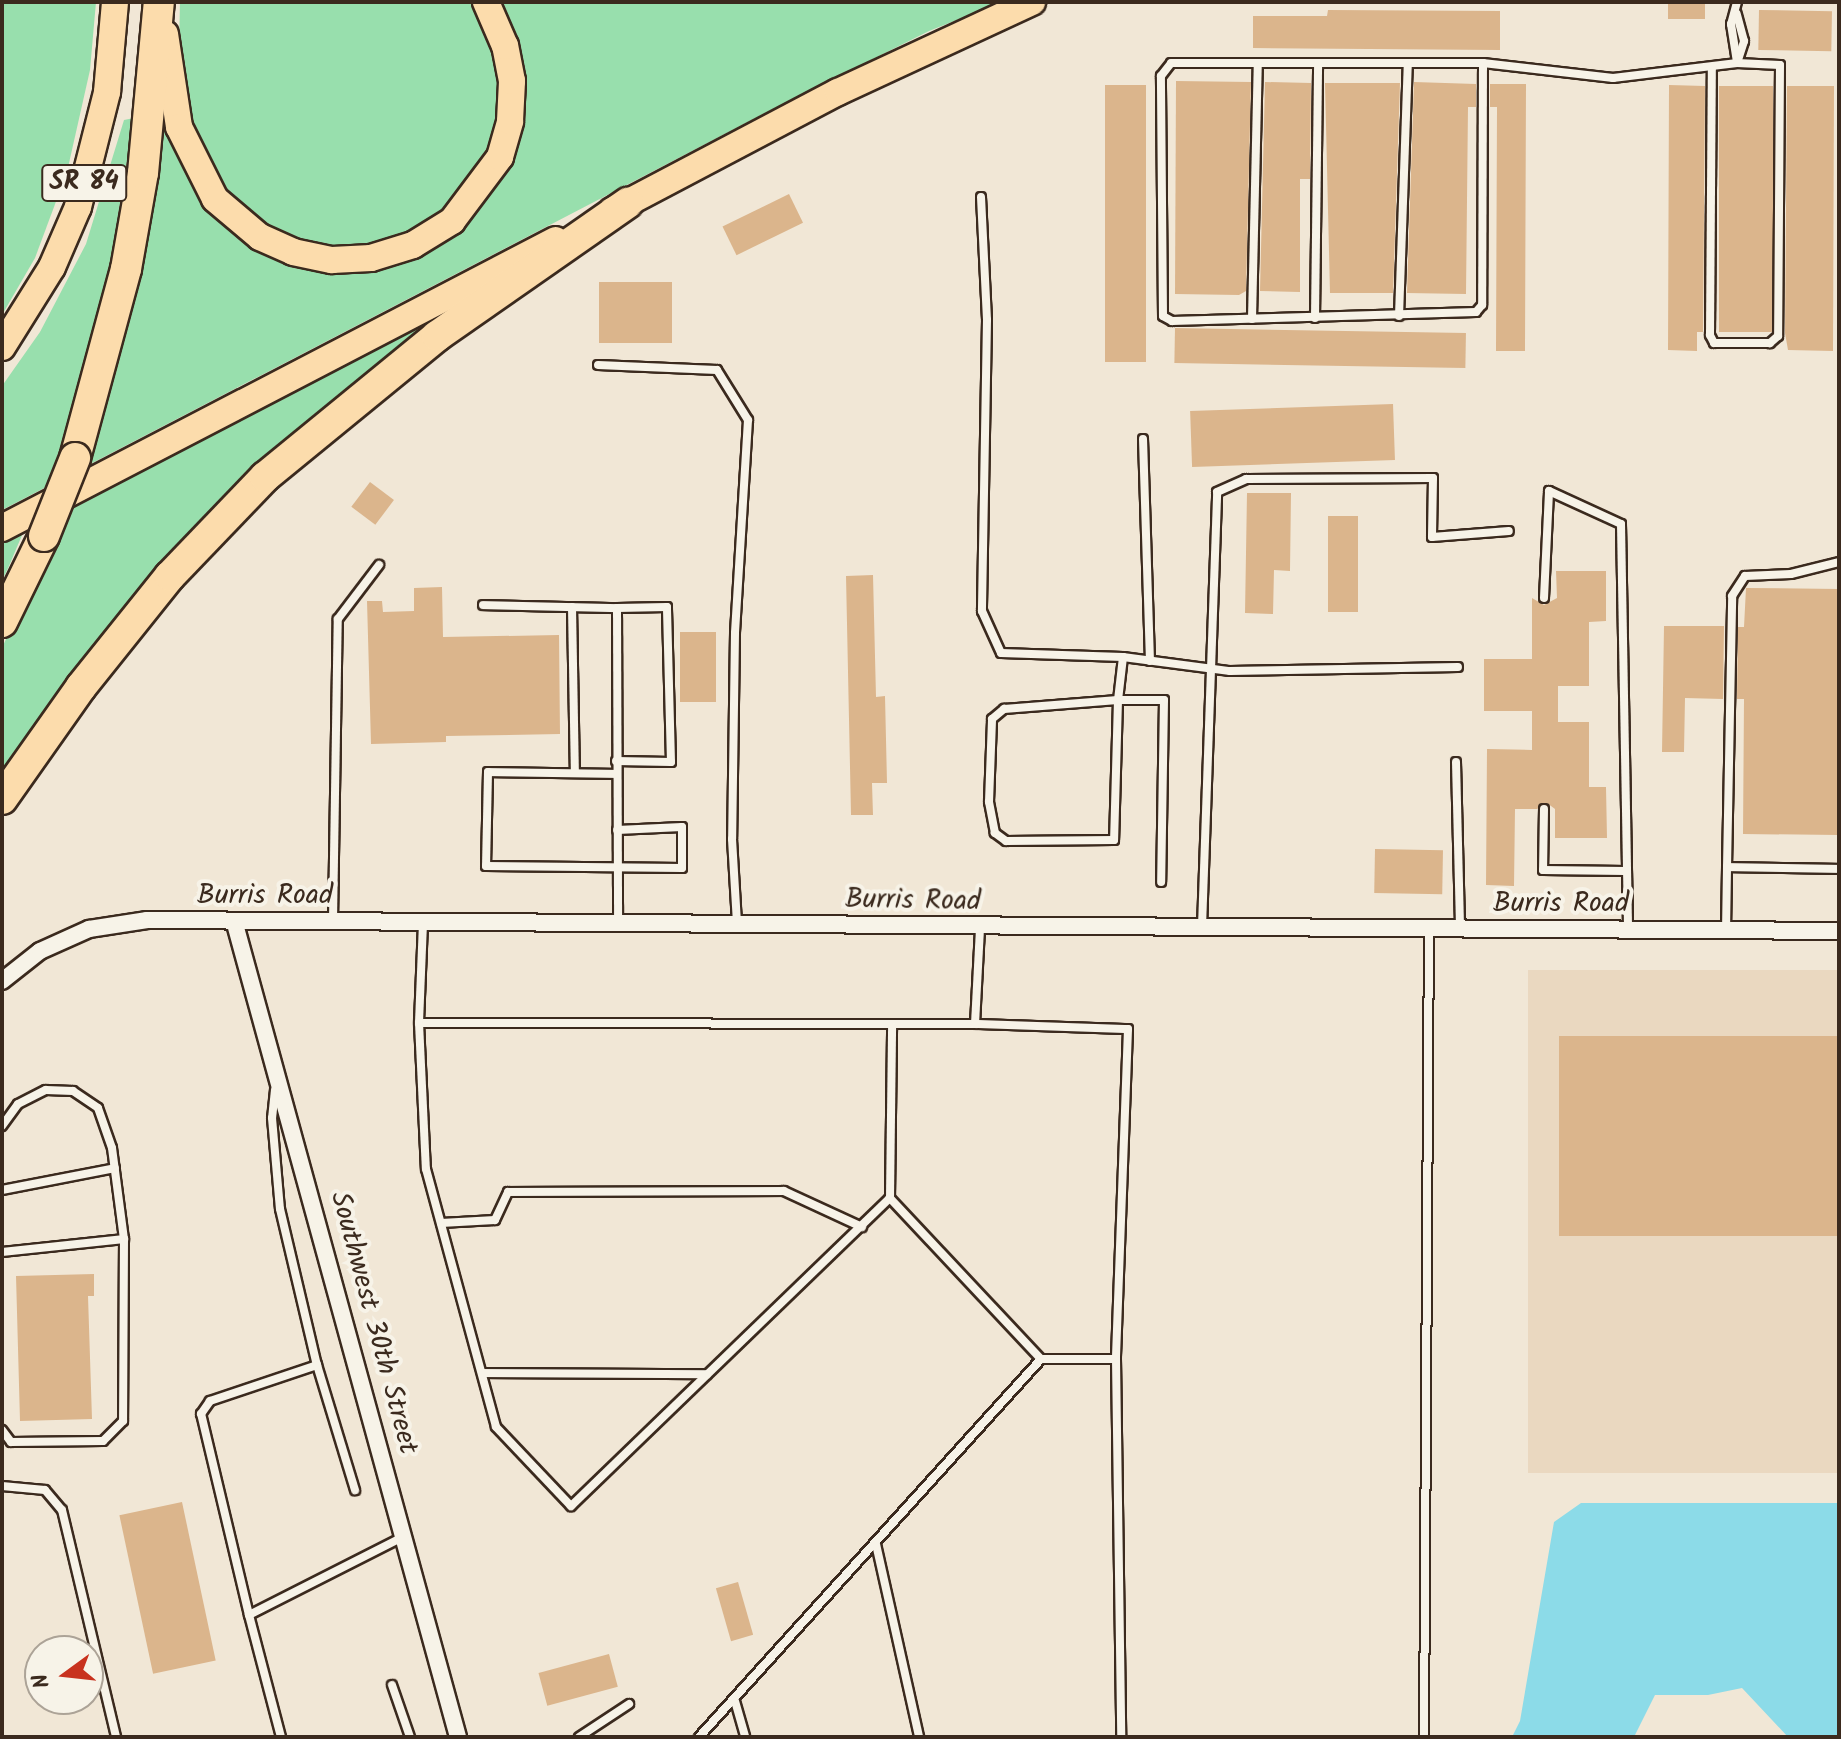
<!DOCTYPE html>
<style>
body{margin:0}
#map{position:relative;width:1841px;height:1739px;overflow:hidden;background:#f1e7d6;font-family:Kalam,sans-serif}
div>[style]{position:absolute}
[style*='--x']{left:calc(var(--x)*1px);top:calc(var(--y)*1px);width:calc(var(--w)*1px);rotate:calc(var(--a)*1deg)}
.built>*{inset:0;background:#ead8c0;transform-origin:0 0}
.green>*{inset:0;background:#98dfad}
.water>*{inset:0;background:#8cdbe8}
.building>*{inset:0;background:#dbb58c;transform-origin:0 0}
.roads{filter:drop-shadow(2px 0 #3b2a1e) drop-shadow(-2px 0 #3b2a1e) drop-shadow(0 2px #3b2a1e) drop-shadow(0 -2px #3b2a1e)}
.lane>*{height:8px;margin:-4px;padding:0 4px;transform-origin:4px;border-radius:4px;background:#f7f3e8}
.street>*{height:16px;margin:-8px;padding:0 8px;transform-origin:8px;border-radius:8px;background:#f7f3e8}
.primary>*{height:26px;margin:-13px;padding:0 13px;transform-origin:13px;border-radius:13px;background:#fcdcac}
.highway>*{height:30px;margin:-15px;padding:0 15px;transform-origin:15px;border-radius:15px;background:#fcdcac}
.bridges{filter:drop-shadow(2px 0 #3b2a1e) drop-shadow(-2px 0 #3b2a1e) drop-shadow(0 2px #3b2a1e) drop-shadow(0 -2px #3b2a1e)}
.highway-bridge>*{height:30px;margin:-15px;padding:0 15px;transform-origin:15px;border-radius:15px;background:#fcdcac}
span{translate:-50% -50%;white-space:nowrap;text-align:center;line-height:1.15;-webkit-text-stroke:8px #f7f3e8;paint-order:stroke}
.shield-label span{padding:2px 6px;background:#f7f3e8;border:2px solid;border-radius:6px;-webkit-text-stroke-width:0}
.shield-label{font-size:26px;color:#3b2a1e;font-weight:700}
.street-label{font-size:28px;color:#3b2a1e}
.frame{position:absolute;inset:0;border:4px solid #3b2a1e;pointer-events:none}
.north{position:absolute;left:24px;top:1635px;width:80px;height:80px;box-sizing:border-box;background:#f7f3e8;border:2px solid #aca397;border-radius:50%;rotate:255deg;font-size:22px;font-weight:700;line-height:32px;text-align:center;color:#3b2a1e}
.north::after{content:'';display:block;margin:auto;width:28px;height:36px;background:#c8321e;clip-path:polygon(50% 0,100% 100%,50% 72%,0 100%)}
</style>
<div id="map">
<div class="built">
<div style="left:1839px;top:970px;width:503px;height:311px;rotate:90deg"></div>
</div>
<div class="green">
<div style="clip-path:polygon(2px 2px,96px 2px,90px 70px,67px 172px,35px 258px,2px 315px)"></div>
<div style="clip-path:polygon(180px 2px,473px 2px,488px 29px,500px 75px,499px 117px,482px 166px,444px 213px,403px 238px,344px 251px,274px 235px,220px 187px,189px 119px,179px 50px)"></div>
<div style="clip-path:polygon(497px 2px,1002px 2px,929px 31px,769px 111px,2px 510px,2px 386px,40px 332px,86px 244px,124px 120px,134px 118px,108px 279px,84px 381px,57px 457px,86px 452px,158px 122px,167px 122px,192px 186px,219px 220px,281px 258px,447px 237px,478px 212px,512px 145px)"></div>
<div style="clip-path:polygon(458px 304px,374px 366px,267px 461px,2px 777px,2px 648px,64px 508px)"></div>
<div style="clip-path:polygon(25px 528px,9px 566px,2px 581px,2px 541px)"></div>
</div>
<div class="water">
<div style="clip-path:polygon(1581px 1503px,1839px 1503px,1839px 1737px,1788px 1737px,1742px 1688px,1708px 1695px,1655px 1695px,1634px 1737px,1512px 1737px,1520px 1721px,1554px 1522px)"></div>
</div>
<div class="building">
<div style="left:1668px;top:2px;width:37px;height:17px"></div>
<div style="clip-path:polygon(1328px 10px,1500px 11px,1500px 50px,1253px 48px,1253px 16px,1327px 16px)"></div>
<div style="left:1759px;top:10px;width:73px;height:40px;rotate:1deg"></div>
<div style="clip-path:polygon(1176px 81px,1251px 82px,1246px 291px,1239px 295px,1175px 294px)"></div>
<div style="clip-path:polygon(1265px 82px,1311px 83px,1310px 179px,1300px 179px,1300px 292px,1260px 291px)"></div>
<div style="clip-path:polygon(1414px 82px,1476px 84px,1476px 107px,1468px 107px,1466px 294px,1407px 293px)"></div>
<div style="clip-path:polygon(1325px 83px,1400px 83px,1393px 293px,1330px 293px)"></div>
<div style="clip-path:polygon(1490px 84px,1526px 84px,1525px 351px,1496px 351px,1497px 107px,1490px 107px)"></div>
<div style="left:1105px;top:85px;width:41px;height:277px"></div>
<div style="clip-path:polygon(1669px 85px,1705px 86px,1703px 332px,1697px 332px,1697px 351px,1668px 350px)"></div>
<div style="left:1719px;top:86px;width:54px;height:246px"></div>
<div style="clip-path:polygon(1787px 86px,1834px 86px,1833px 351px,1788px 350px,1785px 333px)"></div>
<div style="left:789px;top:194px;width:32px;height:74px;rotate:64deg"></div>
<div style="left:599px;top:282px;width:73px;height:61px"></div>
<div style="left:1175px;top:328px;width:291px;height:35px;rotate:1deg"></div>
<div style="left:1393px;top:404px;width:56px;height:203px;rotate:88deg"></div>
<div style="left:370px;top:482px;width:30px;height:31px;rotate:37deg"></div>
<div style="clip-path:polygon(1247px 493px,1291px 493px,1290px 571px,1274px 570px,1273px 614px,1245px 613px)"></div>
<div style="left:1328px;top:516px;width:30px;height:96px"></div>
<div style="clip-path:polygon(1556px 571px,1606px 571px,1606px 621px,1589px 622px,1589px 686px,1558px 686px,1558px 722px,1589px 722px,1589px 787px,1606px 787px,1607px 838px,1555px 838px,1555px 809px,1547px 803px,1537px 809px,1515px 809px,1514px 886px,1486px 885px,1487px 749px,1532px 750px,1532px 711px,1484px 711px,1484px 659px,1532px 659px,1532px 598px,1544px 605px,1557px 598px)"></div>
<div style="clip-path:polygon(873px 575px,876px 697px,885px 696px,887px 783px,872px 783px,873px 815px,851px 815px,846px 576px)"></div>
<div style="clip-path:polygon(442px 587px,443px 637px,559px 635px,560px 734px,446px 736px,446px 742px,371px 744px,367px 601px,382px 601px,383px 612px,414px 611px,414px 588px)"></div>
<div style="clip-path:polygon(1746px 588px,1839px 589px,1839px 835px,1743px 834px,1744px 699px,1737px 699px,1738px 627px,1744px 627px)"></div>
<div style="clip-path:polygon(1664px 626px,1724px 626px,1723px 699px,1685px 698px,1684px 752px,1662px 752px)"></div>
<div style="left:680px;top:632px;width:36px;height:70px"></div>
<div style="left:1375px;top:849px;width:68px;height:44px;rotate:1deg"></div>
<div style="left:1559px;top:1036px;width:280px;height:200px"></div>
<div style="clip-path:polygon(94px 1274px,94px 1296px,88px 1296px,92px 1419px,20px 1421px,16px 1276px)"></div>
<div style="left:182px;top:1502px;width:162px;height:64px;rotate:78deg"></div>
<div style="left:738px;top:1582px;width:55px;height:23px;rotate:74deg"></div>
<div style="left:609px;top:1654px;width:34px;height:73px;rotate:75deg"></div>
</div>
<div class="roads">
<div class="lane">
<div style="--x:1737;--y:2;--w:23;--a:105"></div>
<div style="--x:1731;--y:24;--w:39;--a:81"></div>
<div style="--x:1737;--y:63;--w:23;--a:-72"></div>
<div style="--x:1744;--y:41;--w:28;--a:-105"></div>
<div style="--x:1483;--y:63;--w:242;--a:90.2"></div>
<div style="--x:1482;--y:305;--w:9;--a:131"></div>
<div style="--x:1476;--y:312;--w:304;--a:178.3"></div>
<div style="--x:1172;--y:321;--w:10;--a:-151"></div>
<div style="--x:1163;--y:316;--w:240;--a:-90.5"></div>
<div style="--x:1161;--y:76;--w:16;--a:-52"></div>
<div style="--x:1171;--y:63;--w:312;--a:0"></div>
<div style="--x:1483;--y:63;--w:131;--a:6.6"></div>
<div style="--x:1613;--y:78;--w:125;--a:-6.9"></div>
<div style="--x:1737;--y:63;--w:43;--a:2.7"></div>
<div style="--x:1780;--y:65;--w:271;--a:90.4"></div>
<div style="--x:1778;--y:336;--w:11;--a:139"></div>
<div style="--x:1770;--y:343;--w:56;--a:180"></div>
<div style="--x:1714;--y:343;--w:9;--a:-117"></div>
<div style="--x:1710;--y:335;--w:268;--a:-89.6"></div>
<div style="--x:981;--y:197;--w:123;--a:87.2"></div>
<div style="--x:987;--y:320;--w:291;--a:91"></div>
<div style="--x:982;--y:611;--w:46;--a:65.7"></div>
<div style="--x:1001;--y:653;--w:122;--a:1.9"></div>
<div style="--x:1123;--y:657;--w:108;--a:7.5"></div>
<div style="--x:1230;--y:671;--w:228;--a:-1"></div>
<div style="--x:1399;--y:316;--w:253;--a:-88"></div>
<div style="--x:1315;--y:318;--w:255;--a:-89.3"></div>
<div style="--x:1252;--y:319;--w:256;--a:-88.7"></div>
<div style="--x:598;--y:365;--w:119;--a:2.4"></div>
<div style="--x:717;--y:370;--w:59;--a:58.2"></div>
<div style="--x:748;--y:420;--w:213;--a:93.5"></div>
<div style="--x:735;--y:633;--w:206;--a:90.8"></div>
<div style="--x:732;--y:839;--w:85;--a:86.6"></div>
<div style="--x:1143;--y:439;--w:222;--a:88.2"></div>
<div style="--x:1544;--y:598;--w:107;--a:-87.3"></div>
<div style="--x:1549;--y:491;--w:79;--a:24.6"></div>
<div style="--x:1621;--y:524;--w:405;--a:89"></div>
<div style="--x:483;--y:605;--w:134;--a:1.3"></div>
<div style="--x:617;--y:608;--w:315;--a:89.8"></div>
<div style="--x:572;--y:607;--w:166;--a:89"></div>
<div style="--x:1123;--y:657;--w:43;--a:96.6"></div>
<div style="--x:1118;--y:700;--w:140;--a:91.6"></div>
<div style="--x:1114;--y:840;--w:108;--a:179.5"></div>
<div style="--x:1006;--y:841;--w:14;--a:-144"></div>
<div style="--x:995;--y:833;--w:32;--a:-101"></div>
<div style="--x:989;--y:802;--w:83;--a:-87.9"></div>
<div style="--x:992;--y:719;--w:16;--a:-40"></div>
<div style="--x:1004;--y:709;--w:114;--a:-4.5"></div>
<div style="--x:1118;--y:700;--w:46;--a:0"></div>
<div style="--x:1164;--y:700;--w:182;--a:90.9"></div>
<div style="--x:616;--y:761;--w:55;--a:1"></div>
<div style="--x:671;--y:762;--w:155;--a:-91.5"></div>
<div style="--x:667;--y:607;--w:50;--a:178.9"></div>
<div style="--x:1456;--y:762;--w:167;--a:88.6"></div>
<div style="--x:617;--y:774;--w:129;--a:-179.1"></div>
<div style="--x:488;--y:772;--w:94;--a:91.2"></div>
<div style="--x:486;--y:866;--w:196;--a:0.6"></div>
<div style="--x:682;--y:868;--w:41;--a:-90"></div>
<div style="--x:682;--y:827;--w:65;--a:177.4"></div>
<div style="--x:1544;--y:809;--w:61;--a:90.9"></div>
<div style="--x:1543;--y:870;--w:82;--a:0.7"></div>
<div style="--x:1727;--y:867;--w:271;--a:-88.9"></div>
<div style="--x:1732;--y:596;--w:24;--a:-57"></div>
<div style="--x:1745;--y:576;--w:46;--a:-2.5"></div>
<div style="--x:1791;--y:574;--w:49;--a:-14"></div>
<div style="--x:333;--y:921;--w:302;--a:-89.1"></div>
<div style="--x:338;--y:619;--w:68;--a:-52.8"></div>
<div style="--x:423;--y:923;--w:100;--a:92.3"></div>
<div style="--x:419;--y:1023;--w:556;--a:0.1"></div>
<div style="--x:975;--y:1024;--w:97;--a:-87"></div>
<div style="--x:1202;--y:927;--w:435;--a:-88"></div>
<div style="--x:1217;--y:492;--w:32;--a:-24"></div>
<div style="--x:1246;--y:479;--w:187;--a:-0.3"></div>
<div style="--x:1433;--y:478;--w:59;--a:91"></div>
<div style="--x:1432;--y:537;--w:77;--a:-4.5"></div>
<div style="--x:1726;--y:932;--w:65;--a:-89.1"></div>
<div style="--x:1727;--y:867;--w:112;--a:1"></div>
<div style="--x:419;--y:1023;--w:146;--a:87.3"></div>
<div style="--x:426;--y:1169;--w:267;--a:74.8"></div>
<div style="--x:496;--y:1427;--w:109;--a:46.5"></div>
<div style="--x:571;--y:1506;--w:443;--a:-44"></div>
<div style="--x:890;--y:1198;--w:172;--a:-89.3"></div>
<div style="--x:975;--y:1024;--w:153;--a:1.9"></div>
<div style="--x:1128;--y:1029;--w:330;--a:92.1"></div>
<div style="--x:1116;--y:1359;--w:378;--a:89.2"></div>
<div style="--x:275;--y:1090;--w:28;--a:96"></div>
<div style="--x:272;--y:1118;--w:91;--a:85"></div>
<div style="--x:280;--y:1209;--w:160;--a:76.7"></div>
<div style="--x:317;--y:1365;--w:131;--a:73.1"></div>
<div style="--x:2;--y:1126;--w:27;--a:-54"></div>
<div style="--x:18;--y:1104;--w:31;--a:-27"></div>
<div style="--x:46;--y:1090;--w:27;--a:2"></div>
<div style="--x:73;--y:1091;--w:30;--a:34"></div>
<div style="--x:98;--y:1108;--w:42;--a:70.7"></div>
<div style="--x:112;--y:1148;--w:92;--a:82.5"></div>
<div style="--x:2;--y:1190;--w:115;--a:-11"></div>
<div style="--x:441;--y:1223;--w:54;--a:-3.2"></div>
<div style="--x:495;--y:1220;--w:31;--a:-65"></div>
<div style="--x:508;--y:1192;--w:276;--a:-0.2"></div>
<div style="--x:784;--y:1191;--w:86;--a:24.8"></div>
<div style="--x:2;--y:1252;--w:123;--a:-6.1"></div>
<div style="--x:124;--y:1239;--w:182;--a:90.3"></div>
<div style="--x:123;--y:1421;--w:28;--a:135"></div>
<div style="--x:103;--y:1441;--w:92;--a:179.4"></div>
<div style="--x:11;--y:1442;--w:15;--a:-127"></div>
<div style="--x:1041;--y:1359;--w:75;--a:0"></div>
<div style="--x:482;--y:1373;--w:225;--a:0.3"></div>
<div style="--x:2;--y:1486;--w:43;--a:5.3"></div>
<div style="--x:45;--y:1490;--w:26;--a:50"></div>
<div style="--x:62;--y:1510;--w:233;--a:76.6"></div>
<div style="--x:876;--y:1544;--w:198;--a:77.4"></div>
<div style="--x:249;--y:1615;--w:207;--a:-103.4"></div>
<div style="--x:201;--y:1414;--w:16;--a:-55"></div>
<div style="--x:210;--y:1401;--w:113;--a:-18.6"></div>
<div style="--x:392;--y:1685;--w:55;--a:70.9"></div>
<div style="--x:735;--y:1701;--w:37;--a:74"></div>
<div style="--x:281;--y:1737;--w:126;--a:-104.7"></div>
<div style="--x:249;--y:1615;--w:173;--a:-26.9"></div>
<div style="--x:579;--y:1737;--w:60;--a:-33.4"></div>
<div style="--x:699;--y:1737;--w:510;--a:-47.86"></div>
<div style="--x:1041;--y:1359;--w:221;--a:-133.2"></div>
<div style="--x:1424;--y:1737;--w:807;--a:-89.65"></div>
</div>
<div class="street">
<div style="--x:235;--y:924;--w:843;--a:74.66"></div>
<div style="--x:2;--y:981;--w:48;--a:-38.3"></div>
<div style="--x:40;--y:951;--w:54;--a:-24.2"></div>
<div style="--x:89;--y:929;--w:59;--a:-8.8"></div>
<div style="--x:147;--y:920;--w:1692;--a:0.37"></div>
</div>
<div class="primary">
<div style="--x:165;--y:34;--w:94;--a:81.4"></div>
<div style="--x:179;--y:127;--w:80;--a:63.4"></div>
<div style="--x:215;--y:199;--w:59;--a:40.2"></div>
<div style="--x:260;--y:237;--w:36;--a:24"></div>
<div style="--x:293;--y:252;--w:40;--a:12"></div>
<div style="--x:332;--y:260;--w:39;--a:-3"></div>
<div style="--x:371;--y:258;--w:44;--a:-17.2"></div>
<div style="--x:413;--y:245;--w:46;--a:-31.6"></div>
<div style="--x:452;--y:221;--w:80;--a:-53.1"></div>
<div style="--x:500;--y:157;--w:37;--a:-74"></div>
<div style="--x:510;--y:121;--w:40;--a:-87.1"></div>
<div style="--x:512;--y:81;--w:36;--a:-101"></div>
<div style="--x:505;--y:46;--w:48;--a:-113.4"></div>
<div style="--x:612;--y:211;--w:255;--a:-27.8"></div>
<div style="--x:838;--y:92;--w:214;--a:-24.9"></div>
<div style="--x:2;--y:347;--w:94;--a:-58"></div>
<div style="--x:52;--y:267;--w:65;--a:-66.6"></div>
<div style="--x:78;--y:207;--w:119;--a:-75.8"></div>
<div style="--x:107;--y:92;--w:90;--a:-84.9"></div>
<div style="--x:2;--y:528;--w:624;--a:-27.47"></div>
</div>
<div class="highway">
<div style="--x:75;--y:458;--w:196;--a:-74.9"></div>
<div style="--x:126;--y:269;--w:97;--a:-80"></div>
<div style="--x:143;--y:173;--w:172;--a:-84.7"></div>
<div style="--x:2;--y:622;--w:96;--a:-64"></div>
<div style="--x:2;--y:799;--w:137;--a:-54.8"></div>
<div style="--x:81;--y:687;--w:142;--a:-51.3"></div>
<div style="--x:170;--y:576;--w:137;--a:-46.2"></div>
<div style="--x:265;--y:477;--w:222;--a:-39.3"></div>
<div style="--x:437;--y:336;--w:233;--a:-34.9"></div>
</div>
</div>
<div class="bridges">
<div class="highway-bridge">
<div style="--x:44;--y:536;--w:84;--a:-68.3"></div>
</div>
</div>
<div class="shield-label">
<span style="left:84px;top:183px">SR 84</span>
</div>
<div class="street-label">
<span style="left:265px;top:896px">Burris Road</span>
<span style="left:913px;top:901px;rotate:1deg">Burris Road</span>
<span style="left:1561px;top:904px">Burris Road</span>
<span style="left:373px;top:1323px;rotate:75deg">Southwest 30th Street</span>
</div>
<div class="frame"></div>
<div class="north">N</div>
</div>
